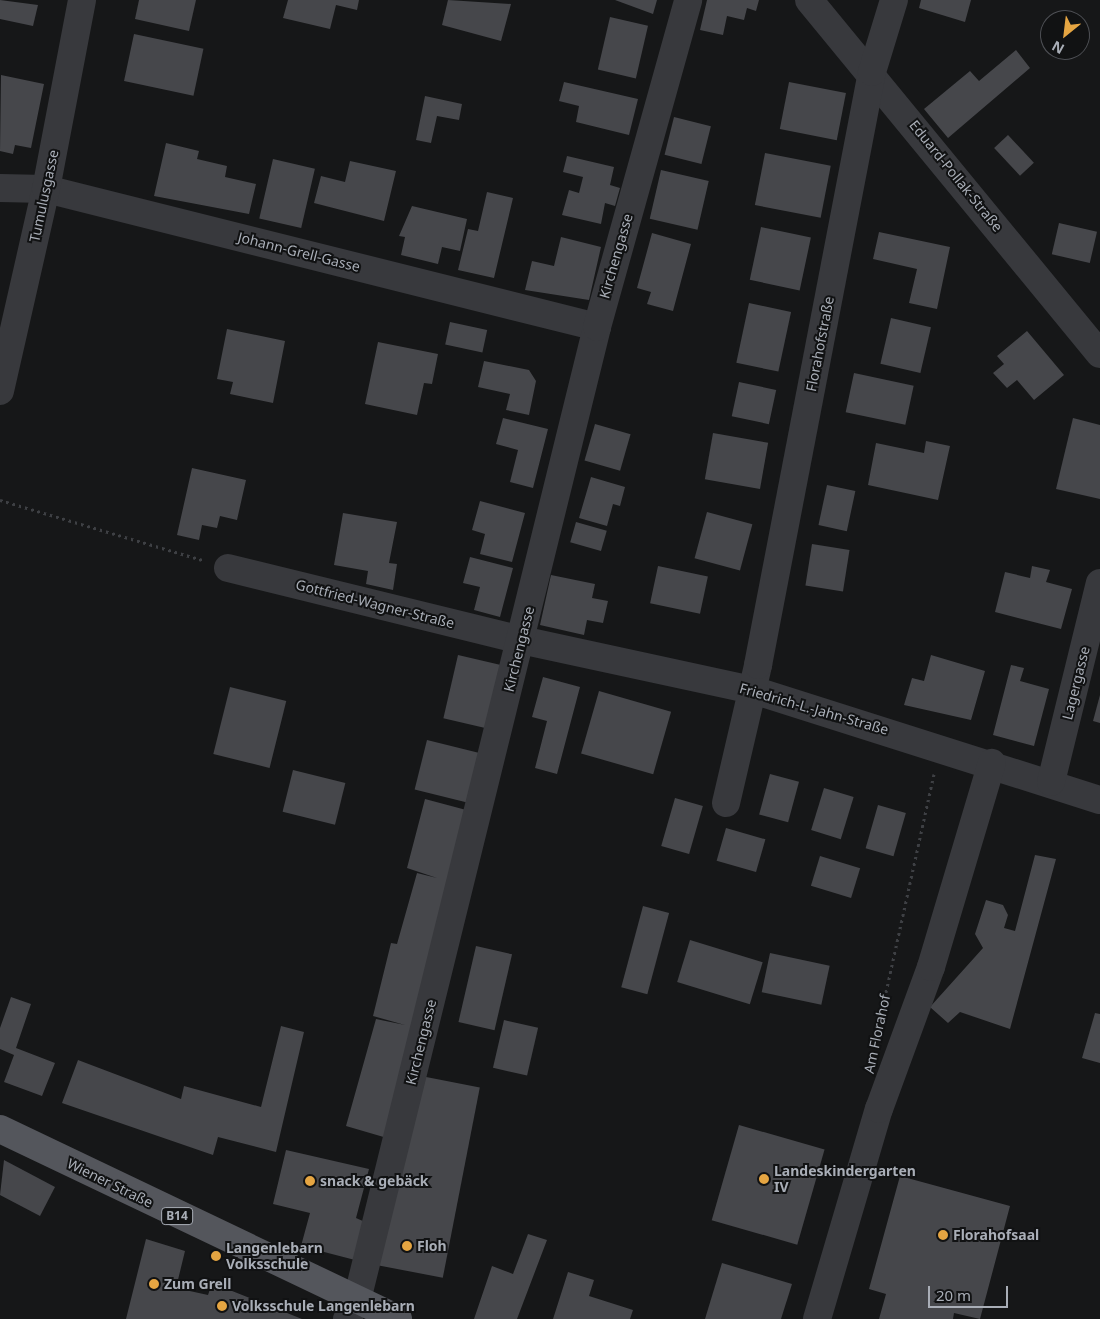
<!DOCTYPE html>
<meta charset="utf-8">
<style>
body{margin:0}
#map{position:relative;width:1100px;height:1319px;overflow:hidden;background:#161718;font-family:"Noto Sans",sans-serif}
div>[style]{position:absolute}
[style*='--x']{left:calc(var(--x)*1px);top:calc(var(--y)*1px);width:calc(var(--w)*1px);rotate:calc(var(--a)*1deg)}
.building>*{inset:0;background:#46474b;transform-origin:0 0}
.path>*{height:3px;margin-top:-1.5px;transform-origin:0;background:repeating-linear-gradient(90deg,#3e4044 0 2.5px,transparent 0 6.5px)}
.minor>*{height:28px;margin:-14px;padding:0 14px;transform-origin:14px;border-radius:14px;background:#38393d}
.major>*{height:28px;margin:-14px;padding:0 14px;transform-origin:14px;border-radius:14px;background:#54565c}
.dots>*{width:14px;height:14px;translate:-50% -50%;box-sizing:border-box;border:2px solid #111213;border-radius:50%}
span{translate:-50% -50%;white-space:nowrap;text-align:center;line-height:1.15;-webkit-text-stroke:4px #111213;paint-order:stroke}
.shield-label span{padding:1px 4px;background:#111213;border:1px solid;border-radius:4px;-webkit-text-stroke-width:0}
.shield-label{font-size:12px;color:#a9aeb7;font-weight:700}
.street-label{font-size:14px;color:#a9aeb7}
.poi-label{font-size:14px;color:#a9aeb7;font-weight:700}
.left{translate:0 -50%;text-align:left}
.north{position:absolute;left:1040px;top:10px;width:50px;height:50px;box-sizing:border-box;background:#111213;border:1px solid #4e5055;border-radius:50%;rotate:209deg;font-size:14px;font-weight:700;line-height:20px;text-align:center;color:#a9aeb7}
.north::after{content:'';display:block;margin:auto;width:18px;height:22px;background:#e5a542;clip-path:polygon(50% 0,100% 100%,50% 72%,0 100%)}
.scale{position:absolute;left:928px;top:1286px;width:80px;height:22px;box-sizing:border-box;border:2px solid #a9aeb7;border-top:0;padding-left:6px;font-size:15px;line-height:18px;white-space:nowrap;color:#a9aeb7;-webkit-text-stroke:4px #111213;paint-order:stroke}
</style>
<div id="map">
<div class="building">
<div style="clip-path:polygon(0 0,38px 5px,33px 26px,0 19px)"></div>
<div style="clip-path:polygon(139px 0,196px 0,189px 31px,135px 19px)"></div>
<div style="clip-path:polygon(288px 0,359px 0,357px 10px,336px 5px,330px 29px,283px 18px)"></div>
<div style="clip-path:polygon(448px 0,511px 4px,501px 41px,442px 25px)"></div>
<div style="clip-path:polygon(615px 0,657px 0,653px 14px)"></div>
<div style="clip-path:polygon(707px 0,759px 0,756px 11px,747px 8px,744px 20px,727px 16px,723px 35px,700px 30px)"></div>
<div style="clip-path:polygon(921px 0,971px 0,965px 22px,919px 8px)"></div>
<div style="left:610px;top:17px;width:39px;height:54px;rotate:13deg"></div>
<div style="left:134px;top:34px;width:71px;height:48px;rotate:12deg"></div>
<div style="clip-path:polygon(1016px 50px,1030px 68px,948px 138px,924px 109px,970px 71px,979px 81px)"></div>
<div style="clip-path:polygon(1px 75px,44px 84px,31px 148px,15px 145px,13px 154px,0 151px)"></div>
<div style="clip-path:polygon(564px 82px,638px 99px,629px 135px,576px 122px,579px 106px,559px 101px)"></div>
<div style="left:789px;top:82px;width:58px;height:48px;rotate:11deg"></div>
<div style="clip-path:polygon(425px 96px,462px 104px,459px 120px,437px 116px,431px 143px,416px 140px)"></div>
<div style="left:674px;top:117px;width:38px;height:39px;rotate:14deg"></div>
<div style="left:1008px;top:135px;width:38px;height:19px;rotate:47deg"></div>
<div style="clip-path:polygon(166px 143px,199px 151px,197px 159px,227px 166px,225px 177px,256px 184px,249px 214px,154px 196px)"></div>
<div style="left:765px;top:153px;width:67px;height:53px;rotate:11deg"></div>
<div style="clip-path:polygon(567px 156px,614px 167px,610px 185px,620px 188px,615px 206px,605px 203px,601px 224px,562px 215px,569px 190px,579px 193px,583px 177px,563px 172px)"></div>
<div style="left:273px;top:159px;width:43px;height:61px;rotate:13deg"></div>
<div style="clip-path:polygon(350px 161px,396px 171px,384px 221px,314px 203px,321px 176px,345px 182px)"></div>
<div style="left:661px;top:170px;width:49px;height:50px;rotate:13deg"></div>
<div style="clip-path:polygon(487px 192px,513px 198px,494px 278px,458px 270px,468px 229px,478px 231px)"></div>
<div style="clip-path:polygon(412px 206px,467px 219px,460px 251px,442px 247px,438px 264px,401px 255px,405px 237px,399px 236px)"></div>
<div style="left:1059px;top:223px;width:39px;height:32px;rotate:13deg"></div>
<div style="left:761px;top:227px;width:51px;height:54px;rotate:12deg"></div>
<div style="clip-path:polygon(879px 232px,950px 247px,937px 309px,909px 303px,917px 269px,873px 259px)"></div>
<div style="clip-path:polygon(652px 233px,691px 244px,673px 311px,647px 304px,651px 292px,637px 288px)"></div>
<div style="clip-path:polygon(561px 237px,601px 247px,589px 300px,525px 290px,532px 261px,554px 266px)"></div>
<div style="left:749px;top:303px;width:43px;height:61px;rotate:12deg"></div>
<div style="left:891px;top:318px;width:41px;height:47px;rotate:13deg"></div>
<div style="left:450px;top:322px;width:38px;height:23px;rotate:12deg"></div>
<div style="clip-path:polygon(227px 329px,285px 341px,273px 403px,230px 394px,233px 382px,217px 379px)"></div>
<div style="clip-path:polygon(1027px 331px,1064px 375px,1034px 400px,1017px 380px,1007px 388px,993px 373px,1004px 364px,997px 356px)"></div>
<div style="clip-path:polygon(378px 342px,438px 354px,432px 384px,424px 383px,417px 415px,365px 404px)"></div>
<div style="clip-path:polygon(484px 361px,529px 370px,536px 381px,529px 415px,506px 410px,510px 394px,478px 387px)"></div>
<div style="left:854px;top:373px;width:61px;height:40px;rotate:12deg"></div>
<div style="left:739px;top:382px;width:38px;height:35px;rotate:12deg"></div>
<div style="clip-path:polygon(503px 418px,548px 429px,533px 488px,510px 482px,518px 450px,496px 444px)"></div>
<div style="clip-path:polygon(1073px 418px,1100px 425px,1100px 499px,1056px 489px)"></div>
<div style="left:595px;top:424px;width:37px;height:38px;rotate:16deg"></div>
<div style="left:713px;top:433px;width:56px;height:47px;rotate:10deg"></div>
<div style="clip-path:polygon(926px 441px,950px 446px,938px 500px,868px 485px,876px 443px,924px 453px)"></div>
<div style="clip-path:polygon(192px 468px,246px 480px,237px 520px,220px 516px,217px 528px,202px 525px,199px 540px,177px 535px)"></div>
<div style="clip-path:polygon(591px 477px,625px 487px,620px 506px,613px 504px,607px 526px,579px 518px)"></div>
<div style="left:827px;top:485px;width:29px;height:41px;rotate:12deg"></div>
<div style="clip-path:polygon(480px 501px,525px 513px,512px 562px,480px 554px,485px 534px,472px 530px)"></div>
<div style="left:707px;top:512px;width:47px;height:48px;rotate:15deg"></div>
<div style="clip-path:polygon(343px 513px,397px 522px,389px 563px,397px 564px,393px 590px,366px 584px,368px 571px,334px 565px)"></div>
<div style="left:576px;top:522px;width:32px;height:21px;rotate:16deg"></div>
<div style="left:812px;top:544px;width:38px;height:42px;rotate:9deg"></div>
<div style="clip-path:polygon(470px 557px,513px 568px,500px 617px,474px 610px,480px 587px,463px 583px)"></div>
<div style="left:658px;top:566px;width:51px;height:38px;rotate:12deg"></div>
<div style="clip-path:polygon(1032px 566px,1050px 570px,1046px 582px,1072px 589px,1061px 629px,995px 612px,1005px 572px,1030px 578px)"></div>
<div style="clip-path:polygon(551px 575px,595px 584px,592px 598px,608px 601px,603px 623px,587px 620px,584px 635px,540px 625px)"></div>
<div style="left:458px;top:655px;width:44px;height:65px;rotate:13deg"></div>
<div style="clip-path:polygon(931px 655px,985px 671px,971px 720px,904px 705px,912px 678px,924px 681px)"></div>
<div style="clip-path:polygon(1011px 665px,1024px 668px,1020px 681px,1049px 689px,1034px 746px,993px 735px)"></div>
<div style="clip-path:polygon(543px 677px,580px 687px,557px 774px,535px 768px,547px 721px,532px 717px)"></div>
<div style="left:230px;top:687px;width:58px;height:69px;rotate:14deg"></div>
<div style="left:599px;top:691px;width:75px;height:65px;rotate:16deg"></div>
<div style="clip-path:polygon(1100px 695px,1100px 723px,1093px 721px)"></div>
<div style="left:427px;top:740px;width:53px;height:51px;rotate:14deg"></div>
<div style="left:293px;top:770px;width:54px;height:43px;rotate:14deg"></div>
<div style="left:770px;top:774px;width:30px;height:42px;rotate:15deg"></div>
<div style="left:824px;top:788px;width:31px;height:44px;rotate:17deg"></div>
<div style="left:675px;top:798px;width:29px;height:50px;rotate:16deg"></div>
<div style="clip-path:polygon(425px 799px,470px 811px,387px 1138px,346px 1126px,376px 1019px,405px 1025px,373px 1016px,391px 943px,397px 944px,417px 873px,437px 878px,407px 868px)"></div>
<div style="left:878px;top:805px;width:29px;height:45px;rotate:16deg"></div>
<div style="left:726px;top:828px;width:41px;height:34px;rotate:16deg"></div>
<div style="clip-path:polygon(1035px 855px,1056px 859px,1010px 1029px,960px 1012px,948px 1023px,930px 1007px,983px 948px,975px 934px,986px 900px,1003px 905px,1008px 915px,1004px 928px,1015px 931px)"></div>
<div style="left:820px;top:856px;width:42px;height:31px;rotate:17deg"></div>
<div style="left:643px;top:906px;width:27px;height:84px;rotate:15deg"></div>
<div style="left:690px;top:940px;width:76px;height:44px;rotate:17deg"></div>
<div style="left:476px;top:946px;width:37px;height:78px;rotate:13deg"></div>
<div style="left:770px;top:953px;width:61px;height:40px;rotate:12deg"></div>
<div style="clip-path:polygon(11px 997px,31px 1004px,16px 1048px,55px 1063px,42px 1096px,4px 1082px,14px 1055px,0 1049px,0 1028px)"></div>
<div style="clip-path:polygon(1095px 1013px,1100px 1014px,1100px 1063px,1082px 1058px)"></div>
<div style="left:504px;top:1020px;width:35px;height:49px;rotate:13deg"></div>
<div style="clip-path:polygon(281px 1026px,304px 1032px,276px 1152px,218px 1137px,213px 1155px,62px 1103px,78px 1060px,181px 1099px,184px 1086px,261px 1107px)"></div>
<div style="left:416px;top:1075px;width:65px;height:194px;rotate:11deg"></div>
<div style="left:739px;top:1125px;width:89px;height:99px;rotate:16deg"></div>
<div style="clip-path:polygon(286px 1150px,369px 1169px,356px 1218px,365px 1222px,355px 1260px,301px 1246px,310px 1213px,273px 1204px)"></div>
<div style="clip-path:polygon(4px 1160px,55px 1187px,40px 1216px,0 1195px)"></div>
<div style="clip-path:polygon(900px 1176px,1010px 1206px,980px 1319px,954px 1313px,953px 1319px,879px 1319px,886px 1294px,869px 1289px)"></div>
<div style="clip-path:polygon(528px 1234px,547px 1240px,517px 1319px,474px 1319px,492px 1266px,513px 1274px)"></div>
<div style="clip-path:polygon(146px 1239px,185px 1251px,176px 1288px,208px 1295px,212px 1283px,302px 1319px,126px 1319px)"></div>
<div style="clip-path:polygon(722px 1263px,792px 1284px,781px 1319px,705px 1319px)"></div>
<div style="clip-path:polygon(568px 1272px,594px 1280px,589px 1296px,633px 1310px,630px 1319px,553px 1319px)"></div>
</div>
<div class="path">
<div style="--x:0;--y:500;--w:212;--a:16.5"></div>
<div style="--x:879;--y:1024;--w:256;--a:-77.6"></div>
</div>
<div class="minor">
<div style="--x:809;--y:0;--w:458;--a:50.6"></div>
<div style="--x:0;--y:188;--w:46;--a:1.2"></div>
<div style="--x:46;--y:189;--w:568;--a:14.06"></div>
<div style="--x:0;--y:391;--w:207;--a:-77.2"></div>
<div style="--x:46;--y:189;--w:192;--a:-79.2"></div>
<div style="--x:228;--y:568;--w:302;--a:13.8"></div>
<div style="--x:521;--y:640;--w:237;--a:12.2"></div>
<div style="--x:753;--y:690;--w:364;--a:17.6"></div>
<div style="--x:1051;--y:782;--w:205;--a:-76.2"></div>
<div style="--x:726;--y:803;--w:142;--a:-76.9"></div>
<div style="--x:758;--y:665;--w:604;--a:-79.12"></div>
<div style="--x:872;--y:72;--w:75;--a:-73"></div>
<div style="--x:347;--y:1319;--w:21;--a:-62"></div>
<div style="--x:357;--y:1300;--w:1002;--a:-76.14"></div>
<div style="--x:597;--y:327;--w:339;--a:-74.4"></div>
<div style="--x:817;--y:1319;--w:219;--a:-73.6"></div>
<div style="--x:879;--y:1109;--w:151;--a:-69.9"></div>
<div style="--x:931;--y:967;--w:213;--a:-73.4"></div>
</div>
<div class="major">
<div style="--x:0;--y:1129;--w:441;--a:25.5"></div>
</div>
<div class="dots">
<div style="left:764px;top:1179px;background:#e5a542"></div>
<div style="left:310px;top:1181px;background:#e5a542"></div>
<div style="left:943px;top:1235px;background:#e5a542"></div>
<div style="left:407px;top:1246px;background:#e5a542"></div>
<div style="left:216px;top:1256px;background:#e5a542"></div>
<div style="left:154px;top:1284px;background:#e5a542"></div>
<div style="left:222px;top:1306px;background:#e5a542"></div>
</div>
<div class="shield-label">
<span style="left:177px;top:1216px">B14</span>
</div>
<div class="street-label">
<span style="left:956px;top:176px;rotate:51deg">Eduard-Pollak-Straße</span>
<span style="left:44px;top:196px;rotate:-78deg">Tumulusgasse</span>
<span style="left:299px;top:252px;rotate:14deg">Johann-Grell-Gasse</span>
<span style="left:616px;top:256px;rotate:-74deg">Kirchengasse</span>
<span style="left:820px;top:344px;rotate:-79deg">Florahofstraße</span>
<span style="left:375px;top:604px;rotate:14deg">Gottfried-Wagner-Straße</span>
<span style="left:519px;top:649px;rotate:-76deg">Kirchengasse</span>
<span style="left:1076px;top:683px;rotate:-76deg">Lagergasse</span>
<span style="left:814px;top:709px;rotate:16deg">Friedrich-L.-Jahn-Straße</span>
<span style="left:877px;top:1034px;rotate:-78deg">Am Florahof</span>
<span style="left:421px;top:1042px;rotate:-76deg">Kirchengasse</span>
<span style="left:110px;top:1183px;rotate:26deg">Wiener Straße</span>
</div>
<div class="poi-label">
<span class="left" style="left:774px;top:1179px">Landeskindergarten<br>IV</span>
<span class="left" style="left:320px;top:1181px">snack &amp; gebäck</span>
<span class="left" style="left:953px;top:1235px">Florahofsaal</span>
<span class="left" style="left:417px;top:1246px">Floh</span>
<span class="left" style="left:226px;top:1256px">Langenlebarn<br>Volksschule</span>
<span class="left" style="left:164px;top:1284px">Zum Grell</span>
<span class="left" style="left:232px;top:1306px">Volksschule Langenlebarn</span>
</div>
<div class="north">N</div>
<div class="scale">20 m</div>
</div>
